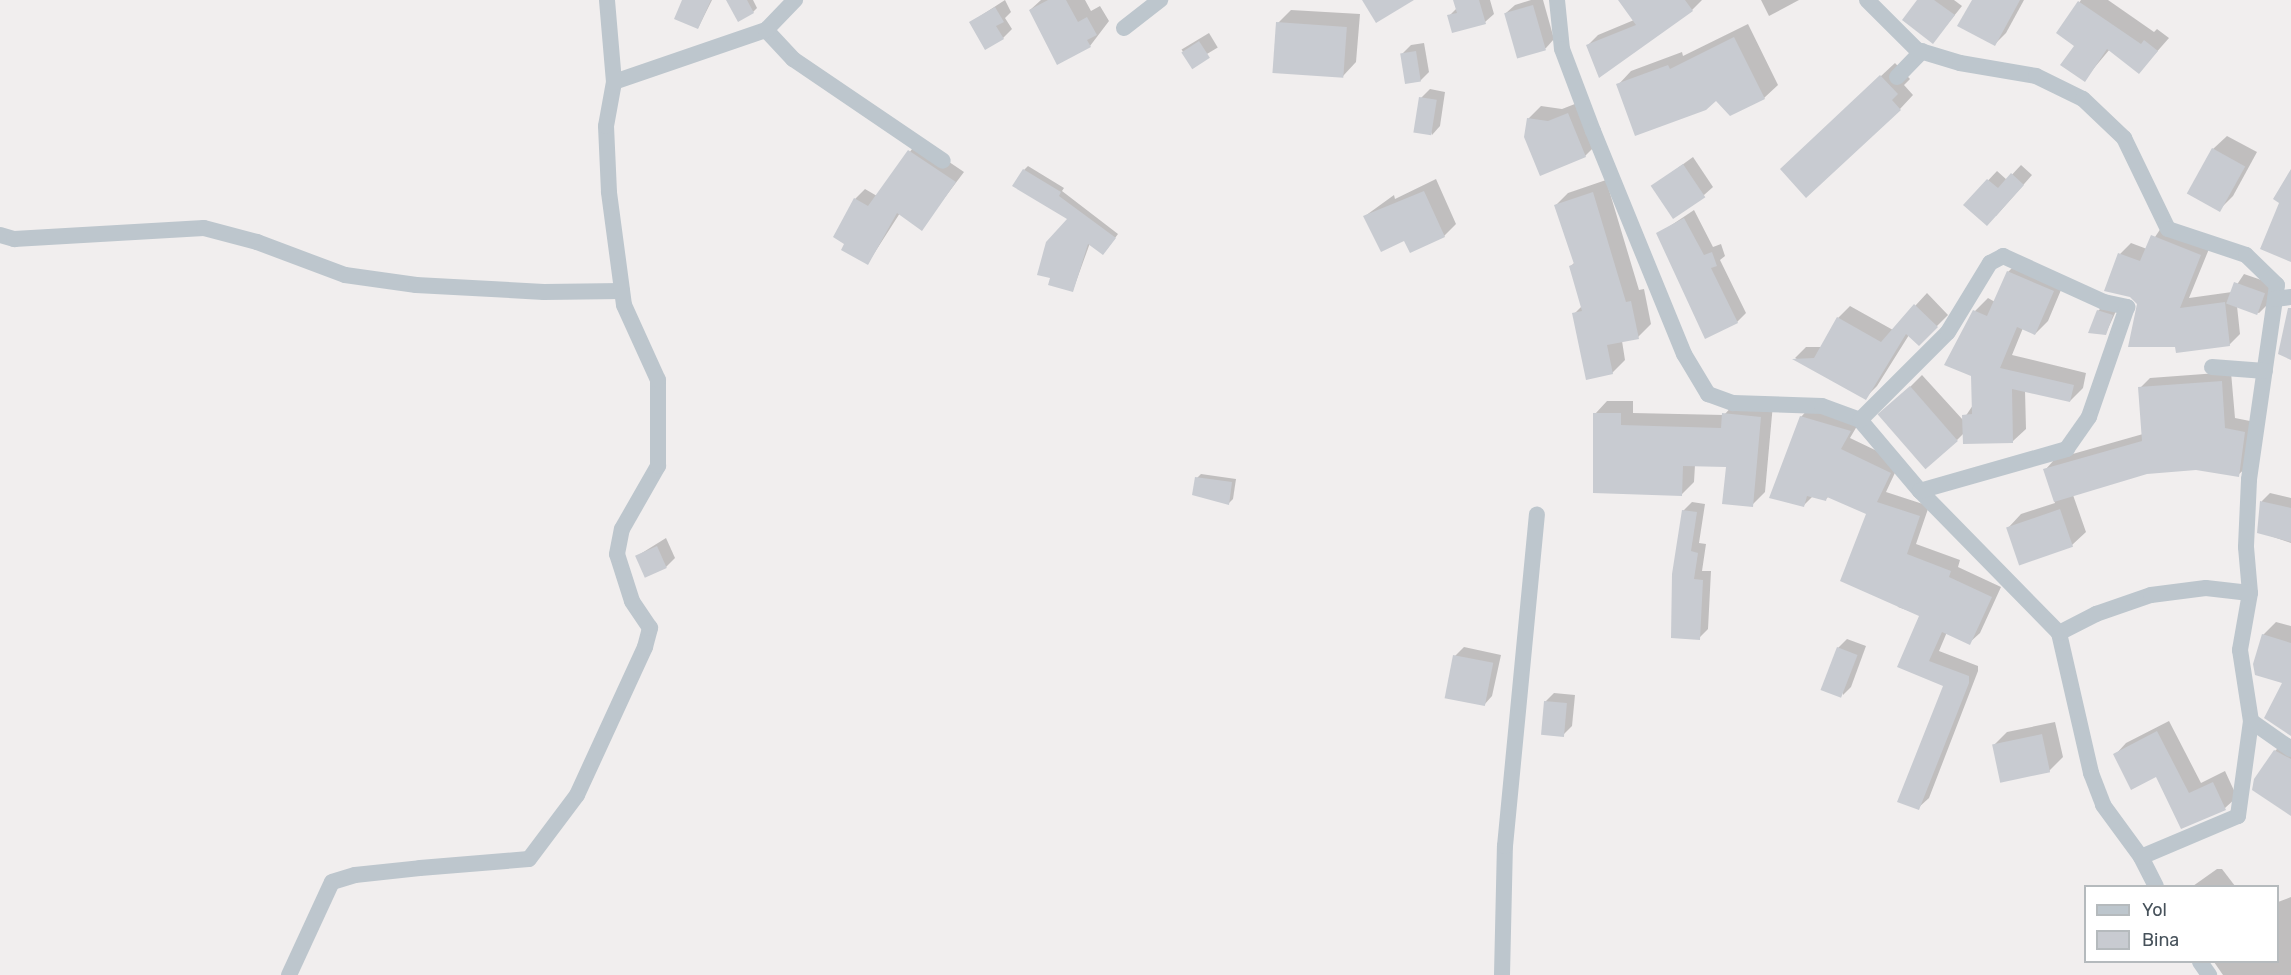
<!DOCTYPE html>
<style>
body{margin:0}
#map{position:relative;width:2291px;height:975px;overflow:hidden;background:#f1eeee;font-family:Rubik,sans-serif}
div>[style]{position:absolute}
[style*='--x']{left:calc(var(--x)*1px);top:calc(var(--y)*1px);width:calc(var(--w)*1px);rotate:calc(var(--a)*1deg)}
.shadow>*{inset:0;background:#0003;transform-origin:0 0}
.building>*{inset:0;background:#c8cbd1;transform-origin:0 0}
.street>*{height:16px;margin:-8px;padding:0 8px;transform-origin:8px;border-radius:8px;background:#bdc6cd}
span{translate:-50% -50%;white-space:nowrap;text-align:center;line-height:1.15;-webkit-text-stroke:4.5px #fff;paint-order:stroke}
.legend{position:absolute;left:2084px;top:885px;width:195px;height:78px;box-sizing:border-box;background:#fff;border:2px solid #b5babd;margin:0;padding:8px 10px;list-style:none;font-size:18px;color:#47525b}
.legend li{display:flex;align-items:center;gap:12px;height:30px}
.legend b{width:30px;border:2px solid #b5babd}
</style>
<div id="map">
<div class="shadow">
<div style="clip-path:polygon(684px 0,712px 0,698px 28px)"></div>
<div style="clip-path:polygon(736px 0,753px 0,757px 8px,753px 12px)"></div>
<div style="clip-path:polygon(1005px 0,1011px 12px,1005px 18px,1012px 29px,1003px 38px,971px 22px)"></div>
<div style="clip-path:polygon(1041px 0,1085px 0,1091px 11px,1100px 6px,1109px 21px,1090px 46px,1030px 10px)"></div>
<div style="clip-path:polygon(1455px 0,1490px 0,1494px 14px,1485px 22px,1449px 16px,1457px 8px)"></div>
<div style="clip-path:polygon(1531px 0,1543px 0,1554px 39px,1546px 48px,1519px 56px,1506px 13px,1515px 5px)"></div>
<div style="clip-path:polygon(1620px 0,1702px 0,1692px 10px,1588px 45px,1598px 35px,1634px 20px)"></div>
<div style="clip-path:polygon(1761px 0,1799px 0,1769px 16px)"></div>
<div style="clip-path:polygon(1919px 0,1954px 0,1962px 6px,1933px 42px)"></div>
<div style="clip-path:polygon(1974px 0,2024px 0,2006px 33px,1995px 44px)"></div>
<div style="clip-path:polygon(2081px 0,2108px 0,2154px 32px,2157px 29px,2169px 38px,2139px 72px,2110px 49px,2084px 80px,2076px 45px,2058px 33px)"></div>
<div style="clip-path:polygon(1291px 10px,1360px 14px,1356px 62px,1343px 76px,1278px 23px)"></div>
<div style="clip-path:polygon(1748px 24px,1778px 85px,1764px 98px,1717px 99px,1618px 85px,1631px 71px,1682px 52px,1683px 56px)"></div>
<div style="left:1209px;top:33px;width:17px;height:32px;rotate:59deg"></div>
<div style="clip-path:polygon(1424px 43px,1429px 72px,1420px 81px,1402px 54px,1411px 45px)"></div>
<div style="clip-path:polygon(1895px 63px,1910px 79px,1904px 85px,1913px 95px,1900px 109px,1795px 156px)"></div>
<div style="clip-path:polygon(1430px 89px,1445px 92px,1440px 126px,1432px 135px,1421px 98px)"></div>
<div style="clip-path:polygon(1580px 102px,1598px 143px,1585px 156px,1528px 119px,1541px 106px,1562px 109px)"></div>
<div style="clip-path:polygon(2227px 136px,2257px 152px,2233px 196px,2219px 210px,2213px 149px)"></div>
<div style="clip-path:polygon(918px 141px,964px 172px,921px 229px,900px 213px,868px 263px,846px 243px,855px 199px,865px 189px,877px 196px)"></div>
<div style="clip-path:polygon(1693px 157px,1713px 187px,1704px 195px,1653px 186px)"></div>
<div style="clip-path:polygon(2021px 165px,2032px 175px,1996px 216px,1965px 205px,1997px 171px,2007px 180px)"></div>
<div style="clip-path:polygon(1028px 166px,1064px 188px,1062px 191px,1118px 234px,1107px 249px,1090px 243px,1073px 290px,1069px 219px,1024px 170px)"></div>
<div style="clip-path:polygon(1436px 179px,1456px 224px,1444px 236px,1405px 239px,1365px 216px,1394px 195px,1395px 199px)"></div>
<div style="clip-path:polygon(1606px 180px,1639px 290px,1644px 289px,1651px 324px,1638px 337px,1622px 341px,1625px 360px,1612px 373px,1574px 314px,1582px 306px,1571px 266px,1575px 262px,1555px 206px,1568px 193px)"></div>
<div style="clip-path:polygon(1694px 210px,1713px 247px,1721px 244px,1725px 256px,1720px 260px,1746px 313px,1737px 322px,1658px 234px)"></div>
<div style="clip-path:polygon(2163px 225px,2211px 244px,2189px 298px,2232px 292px,2244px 274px,2273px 284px,2268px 304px,2259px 313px,2237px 306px,2240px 334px,2229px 345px,2177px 345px,2139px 304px,2120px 254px,2131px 243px,2147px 249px)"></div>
<div style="clip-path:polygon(2021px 259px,2066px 278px,2048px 321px,2035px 334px,2023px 328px,2012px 355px,2086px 373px,2083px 388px,2070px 401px,2025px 390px,2026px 429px,2013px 441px,1964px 433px,1957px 440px,1881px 416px,1922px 375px,1963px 420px,1973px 405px,1975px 311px,1988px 298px,1995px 302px,2008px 272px)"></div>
<div style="clip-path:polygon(1927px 293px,1948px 315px,1919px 344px,1909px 335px,1877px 386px,1865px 398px,1795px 358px,1806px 347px,1822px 347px,1838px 318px,1850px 306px,1893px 330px)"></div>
<div style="clip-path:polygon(2102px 307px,2116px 311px,2106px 333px,2098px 311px)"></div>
<div style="clip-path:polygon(2231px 372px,2235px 418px,2255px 422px,2249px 465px,2238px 475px,2196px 468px,2147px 473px,2073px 495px,2086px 532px,2072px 545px,2008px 528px,2021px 514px,2055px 503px,2045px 470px,2055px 459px,2143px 434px,2140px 388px,2150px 378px)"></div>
<div style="clip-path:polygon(1607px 401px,1633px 401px,1633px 413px,1724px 415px,1737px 401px,1773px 404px,1765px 492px,1752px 505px,1727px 466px,1695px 465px,1694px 482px,1682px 494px,1595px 414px)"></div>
<div style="clip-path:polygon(1811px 406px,1860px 421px,1850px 438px,1900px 462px,1886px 492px,1929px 506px,1916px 544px,1960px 560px,1958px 567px,2001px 587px,1980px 633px,1969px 643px,1947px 632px,1939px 651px,1978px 666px,1978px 671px,1929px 798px,1918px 808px,1944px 685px,1899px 666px,1921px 615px,1898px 607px,1868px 513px,1829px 496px,1826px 499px,1813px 496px,1803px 506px,1801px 417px)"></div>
<div style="clip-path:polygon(1201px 474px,1236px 479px,1233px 499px,1229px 503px,1197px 478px)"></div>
<div style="clip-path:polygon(2270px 493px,2291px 498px,2291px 543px,2259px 532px,2262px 501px)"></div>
<div style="clip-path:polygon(1692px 502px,1705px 504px,1699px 543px,1706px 544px,1702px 571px,1711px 571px,1708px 629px,1699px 638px,1683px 511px)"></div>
<div style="clip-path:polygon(666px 538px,675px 558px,666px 567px,637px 556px)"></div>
<div style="clip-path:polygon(2276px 622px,2291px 626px,2291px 733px,2284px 682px,2263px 635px)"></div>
<div style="clip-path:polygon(1847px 639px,1866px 646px,1851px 687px,1843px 695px,1838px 648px)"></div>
<div style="clip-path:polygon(1464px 647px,1501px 655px,1492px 696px,1484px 705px,1455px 656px)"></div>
<div style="clip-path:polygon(1554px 693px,1575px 695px,1572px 726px,1563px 735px,1545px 702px)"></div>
<div style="clip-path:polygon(2169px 721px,2201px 783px,2225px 771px,2237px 797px,2225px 808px,2182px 827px,2157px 775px,2115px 755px,2126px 743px)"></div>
<div style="clip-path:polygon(2055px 722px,2063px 757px,2049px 771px,1993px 746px,2007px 732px)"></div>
<div style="clip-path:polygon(2288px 738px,2291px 739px,2291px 815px,2275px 751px)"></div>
<div style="clip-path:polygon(2217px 869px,2222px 869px,2235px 886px,2193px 886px)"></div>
<div style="clip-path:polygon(2291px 897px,2291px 975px,2223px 975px,2214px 962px,2278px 962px,2278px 902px)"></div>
</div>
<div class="building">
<div style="clip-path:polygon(682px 0,711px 0,698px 29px,674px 19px)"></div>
<div style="clip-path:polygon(726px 0,747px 0,754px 13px,738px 22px)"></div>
<div style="clip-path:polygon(1048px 0,1066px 0,1078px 22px,1087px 17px,1097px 35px,1087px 40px,1091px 47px,1057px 65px,1029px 10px)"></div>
<div style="clip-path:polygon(1362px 0,1414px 0,1376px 23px)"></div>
<div style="clip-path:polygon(1453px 0,1479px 0,1486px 24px,1452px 33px,1447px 15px,1457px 13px)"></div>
<div style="clip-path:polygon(1618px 0,1685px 0,1693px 11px,1599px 78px,1586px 45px,1636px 25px)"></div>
<div style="clip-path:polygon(1917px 0,1934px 0,1955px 15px,1933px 44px,1902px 20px)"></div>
<div style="clip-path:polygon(1972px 0,2020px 0,1995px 46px,1957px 26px)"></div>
<div style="clip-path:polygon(2078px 1px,2141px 44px,2144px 40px,2158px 51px,2139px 74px,2107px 49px,2085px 82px,2060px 65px,2074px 46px,2056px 33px)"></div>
<div style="left:1533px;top:5px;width:47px;height:30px;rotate:74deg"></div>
<div style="clip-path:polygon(995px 7px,1004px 22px,996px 26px,1004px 39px,985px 50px,969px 22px)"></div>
<div style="left:1276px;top:22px;width:71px;height:51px;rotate:4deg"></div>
<div style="clip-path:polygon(1734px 37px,1765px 99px,1730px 116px,1716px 101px,1706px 110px,1635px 136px,1616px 84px,1668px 65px,1670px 69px)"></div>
<div style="left:1199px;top:41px;width:20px;height:21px;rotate:57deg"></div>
<div style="left:1416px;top:51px;width:31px;height:16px;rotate:81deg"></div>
<div style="clip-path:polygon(1880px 75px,1898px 94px,1892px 100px,1901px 110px,1806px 198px,1780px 169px)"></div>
<div style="left:1419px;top:97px;width:18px;height:36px;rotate:9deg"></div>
<div style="clip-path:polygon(1568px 113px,1586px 157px,1540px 176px,1524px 137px,1527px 118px,1548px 121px)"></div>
<div style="left:2212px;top:148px;width:38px;height:52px;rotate:29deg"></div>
<div style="clip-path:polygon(908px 150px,956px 182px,922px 231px,897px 213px,868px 265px,841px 250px,844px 244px,833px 237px,854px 198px,868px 206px)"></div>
<div style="left:1683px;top:164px;width:40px;height:39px;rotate:56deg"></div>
<div style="clip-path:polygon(1023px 169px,1061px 192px,1059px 196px,1116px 238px,1103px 255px,1088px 244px,1073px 292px,1048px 285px,1050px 278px,1037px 275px,1046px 242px,1067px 219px,1012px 186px)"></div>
<div style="clip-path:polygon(2291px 169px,2291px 262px,2260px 249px,2279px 203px,2273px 199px)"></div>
<div style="clip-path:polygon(2011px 173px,2024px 185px,1987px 226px,1963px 205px,1987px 179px,1998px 188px)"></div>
<div style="clip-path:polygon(1424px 191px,1445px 237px,1410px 253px,1404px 241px,1381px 252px,1363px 216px)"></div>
<div style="clip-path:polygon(1593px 192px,1626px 302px,1631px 301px,1639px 339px,1607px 345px,1613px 374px,1586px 380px,1572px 313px,1582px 311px,1569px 266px,1574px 264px,1554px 205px)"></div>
<div style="clip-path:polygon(1684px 218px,1704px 255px,1712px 252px,1717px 266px,1711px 268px,1738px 323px,1705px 339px,1656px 233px)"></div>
<div style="clip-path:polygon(2151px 235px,2201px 255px,2180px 308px,2225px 302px,2230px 346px,2176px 353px,2175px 347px,2128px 347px,2137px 304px,2130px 297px,2104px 291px,2118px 253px,2140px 261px)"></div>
<div style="clip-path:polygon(2007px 271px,2054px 291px,2035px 335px,2017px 327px,2000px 368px,2074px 385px,2070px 402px,2012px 389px,2013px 443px,1963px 444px,1962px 415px,1972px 414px,1971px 376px,1944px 365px,1973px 310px,1987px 316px)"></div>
<div style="left:2234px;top:282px;width:33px;height:23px;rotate:20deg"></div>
<div style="clip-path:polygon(1914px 304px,1938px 327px,1919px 346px,1906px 334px,1866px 400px,1792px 359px,1814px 358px,1837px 317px,1881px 342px)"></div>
<div style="clip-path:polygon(2288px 308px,2291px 308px,2291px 360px,2278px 354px)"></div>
<div style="clip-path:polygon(2097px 310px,2113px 315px,2106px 335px,2088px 333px)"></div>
<div style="clip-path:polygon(2222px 381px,2225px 428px,2245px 432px,2239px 477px,2196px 470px,2147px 474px,2054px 502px,2043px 469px,2142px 441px,2138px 387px)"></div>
<div style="left:1910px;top:386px;width:73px;height:43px;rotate:49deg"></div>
<div style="clip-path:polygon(1593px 413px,1621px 413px,1621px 425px,1721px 428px,1722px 413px,1761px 417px,1753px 507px,1722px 504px,1726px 467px,1683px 466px,1682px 496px,1593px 493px)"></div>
<div style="clip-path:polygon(1800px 416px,1851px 431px,1841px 449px,1891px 473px,1877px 502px,1920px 516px,1907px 554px,1951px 571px,1949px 577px,1992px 597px,1970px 645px,1942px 632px,1929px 661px,1969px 676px,1969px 683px,1919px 810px,1897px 802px,1943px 686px,1897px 667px,1919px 616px,1840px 581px,1866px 514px,1827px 497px,1826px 501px,1807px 496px,1804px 507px,1769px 498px)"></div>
<div style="clip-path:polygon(1195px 477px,1232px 482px,1229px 505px,1192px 495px)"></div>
<div style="clip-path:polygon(2260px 501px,2291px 508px,2291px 542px,2257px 533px)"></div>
<div style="left:2060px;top:509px;width:40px;height:57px;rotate:71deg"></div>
<div style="clip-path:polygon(1682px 510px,1697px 512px,1691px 551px,1698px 553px,1694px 579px,1703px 580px,1700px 640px,1671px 638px,1672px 574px)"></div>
<div style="left:657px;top:546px;width:24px;height:24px;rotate:66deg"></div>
<div style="clip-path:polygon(2262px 634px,2291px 643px,2291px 736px,2264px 718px,2282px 683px,2255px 675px,2253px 664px)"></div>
<div style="left:1837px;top:647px;width:22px;height:46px;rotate:21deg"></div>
<div style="left:1453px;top:655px;width:41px;height:44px;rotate:11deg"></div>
<div style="left:1544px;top:701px;width:23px;height:34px;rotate:5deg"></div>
<div style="clip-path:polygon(2157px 731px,2189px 793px,2213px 782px,2226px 810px,2181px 829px,2156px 777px,2131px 790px,2113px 754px)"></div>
<div style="left:2042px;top:734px;width:39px;height:51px;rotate:78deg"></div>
<div style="clip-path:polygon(2274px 750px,2291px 759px,2291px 816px,2252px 790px,2254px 779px)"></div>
</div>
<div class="street">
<div style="--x:1557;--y:0;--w:49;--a:84.2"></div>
<div style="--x:1562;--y:49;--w:88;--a:69.3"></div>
<div style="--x:1593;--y:131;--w:241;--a:67.8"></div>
<div style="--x:1684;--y:354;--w:47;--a:59"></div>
<div style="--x:1708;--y:394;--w:27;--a:20"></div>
<div style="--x:1733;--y:403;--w:89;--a:1.9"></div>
<div style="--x:1822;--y:406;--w:40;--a:20.2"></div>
<div style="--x:1860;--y:420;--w:93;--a:49.8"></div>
<div style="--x:1920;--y:491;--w:199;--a:45.6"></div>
<div style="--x:2059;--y:633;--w:144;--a:77.1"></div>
<div style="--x:2091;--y:773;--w:34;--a:69"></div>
<div style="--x:2103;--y:805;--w:64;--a:53.8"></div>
<div style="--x:2141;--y:857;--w:33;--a:63"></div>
<div style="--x:1867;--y:0;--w:71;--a:45"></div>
<div style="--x:1917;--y:50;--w:45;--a:16.8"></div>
<div style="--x:1960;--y:63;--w:77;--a:9.7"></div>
<div style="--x:2036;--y:76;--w:52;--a:26.1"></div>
<div style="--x:2083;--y:99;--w:57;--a:43.6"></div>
<div style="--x:2124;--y:138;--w:101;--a:64.2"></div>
<div style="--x:2168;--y:229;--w:82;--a:18.4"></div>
<div style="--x:2246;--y:255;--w:43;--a:44.1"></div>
<div style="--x:2277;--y:285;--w:197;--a:98.2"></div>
<div style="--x:2249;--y:480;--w:67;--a:92.6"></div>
<div style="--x:2246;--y:547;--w:46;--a:85"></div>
<div style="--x:2250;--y:593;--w:58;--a:100"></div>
<div style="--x:2240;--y:650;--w:72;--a:81.2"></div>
<div style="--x:2251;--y:721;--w:96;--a:97.8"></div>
<div style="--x:2238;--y:816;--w:105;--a:157.1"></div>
<div style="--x:1124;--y:28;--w:46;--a:-37.9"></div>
<div style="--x:766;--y:30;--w:40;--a:47"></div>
<div style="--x:793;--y:59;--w:181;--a:34.2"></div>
<div style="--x:1897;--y:77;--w:36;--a:-46"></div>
<div style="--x:614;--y:82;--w:161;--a:-18.9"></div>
<div style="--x:766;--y:30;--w:42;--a:-46"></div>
<div style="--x:0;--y:235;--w:15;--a:16"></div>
<div style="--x:14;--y:239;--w:190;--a:-3.3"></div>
<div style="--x:204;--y:228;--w:55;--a:14.8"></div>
<div style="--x:257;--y:242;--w:94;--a:20.6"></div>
<div style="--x:345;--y:275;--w:72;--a:8"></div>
<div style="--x:416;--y:285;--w:128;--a:3.1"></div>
<div style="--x:544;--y:292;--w:78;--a:-0.7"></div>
<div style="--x:2275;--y:299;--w:16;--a:-7"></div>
<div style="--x:2212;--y:367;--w:53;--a:4.3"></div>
<div style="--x:1860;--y:420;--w:124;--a:-45"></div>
<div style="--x:1948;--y:332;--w:81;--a:-58.7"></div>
<div style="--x:1990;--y:263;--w:15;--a:-28"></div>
<div style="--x:2003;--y:256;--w:111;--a:24.5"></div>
<div style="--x:2104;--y:302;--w:24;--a:12"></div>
<div style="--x:2127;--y:307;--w:116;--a:109.1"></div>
<div style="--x:2089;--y:417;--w:39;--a:125"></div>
<div style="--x:2067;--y:449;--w:153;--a:164.1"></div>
<div style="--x:2059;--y:633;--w:42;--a:-27.2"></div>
<div style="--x:2096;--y:614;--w:58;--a:-19.1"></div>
<div style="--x:2151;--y:595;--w:55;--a:-7.3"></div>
<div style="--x:2206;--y:588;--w:44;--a:6.5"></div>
<div style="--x:2251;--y:721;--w:49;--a:35"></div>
<div style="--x:2200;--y:962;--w:16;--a:55"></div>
<div style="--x:289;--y:975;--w:102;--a:-65.2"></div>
<div style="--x:332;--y:882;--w:24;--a:-17"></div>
<div style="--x:355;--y:875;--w:65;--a:-6.1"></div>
<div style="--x:420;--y:868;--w:109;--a:-4.7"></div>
<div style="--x:529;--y:859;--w:80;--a:-53.1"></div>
<div style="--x:577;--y:795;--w:163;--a:-65.3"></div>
<div style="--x:645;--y:647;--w:20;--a:-75"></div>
<div style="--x:650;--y:628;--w:32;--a:-124"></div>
<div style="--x:632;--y:601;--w:49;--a:-107.7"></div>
<div style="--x:617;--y:554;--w:25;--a:-79"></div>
<div style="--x:622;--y:529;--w:73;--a:-60.3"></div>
<div style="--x:658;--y:466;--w:86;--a:-90"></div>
<div style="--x:658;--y:380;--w:82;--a:-114.4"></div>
<div style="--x:624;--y:305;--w:114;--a:-97.6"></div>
<div style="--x:609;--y:192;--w:66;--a:-92.6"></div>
<div style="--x:606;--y:126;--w:45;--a:-79.7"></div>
<div style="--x:614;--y:82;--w:82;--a:-94.9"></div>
<div style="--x:1502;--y:975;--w:129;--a:-88.7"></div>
<div style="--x:1505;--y:846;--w:333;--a:-84.5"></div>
</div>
<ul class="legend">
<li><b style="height:8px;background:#bdc6cd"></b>Yol</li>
<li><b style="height:16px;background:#c8cbd1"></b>Bina</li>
</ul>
</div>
